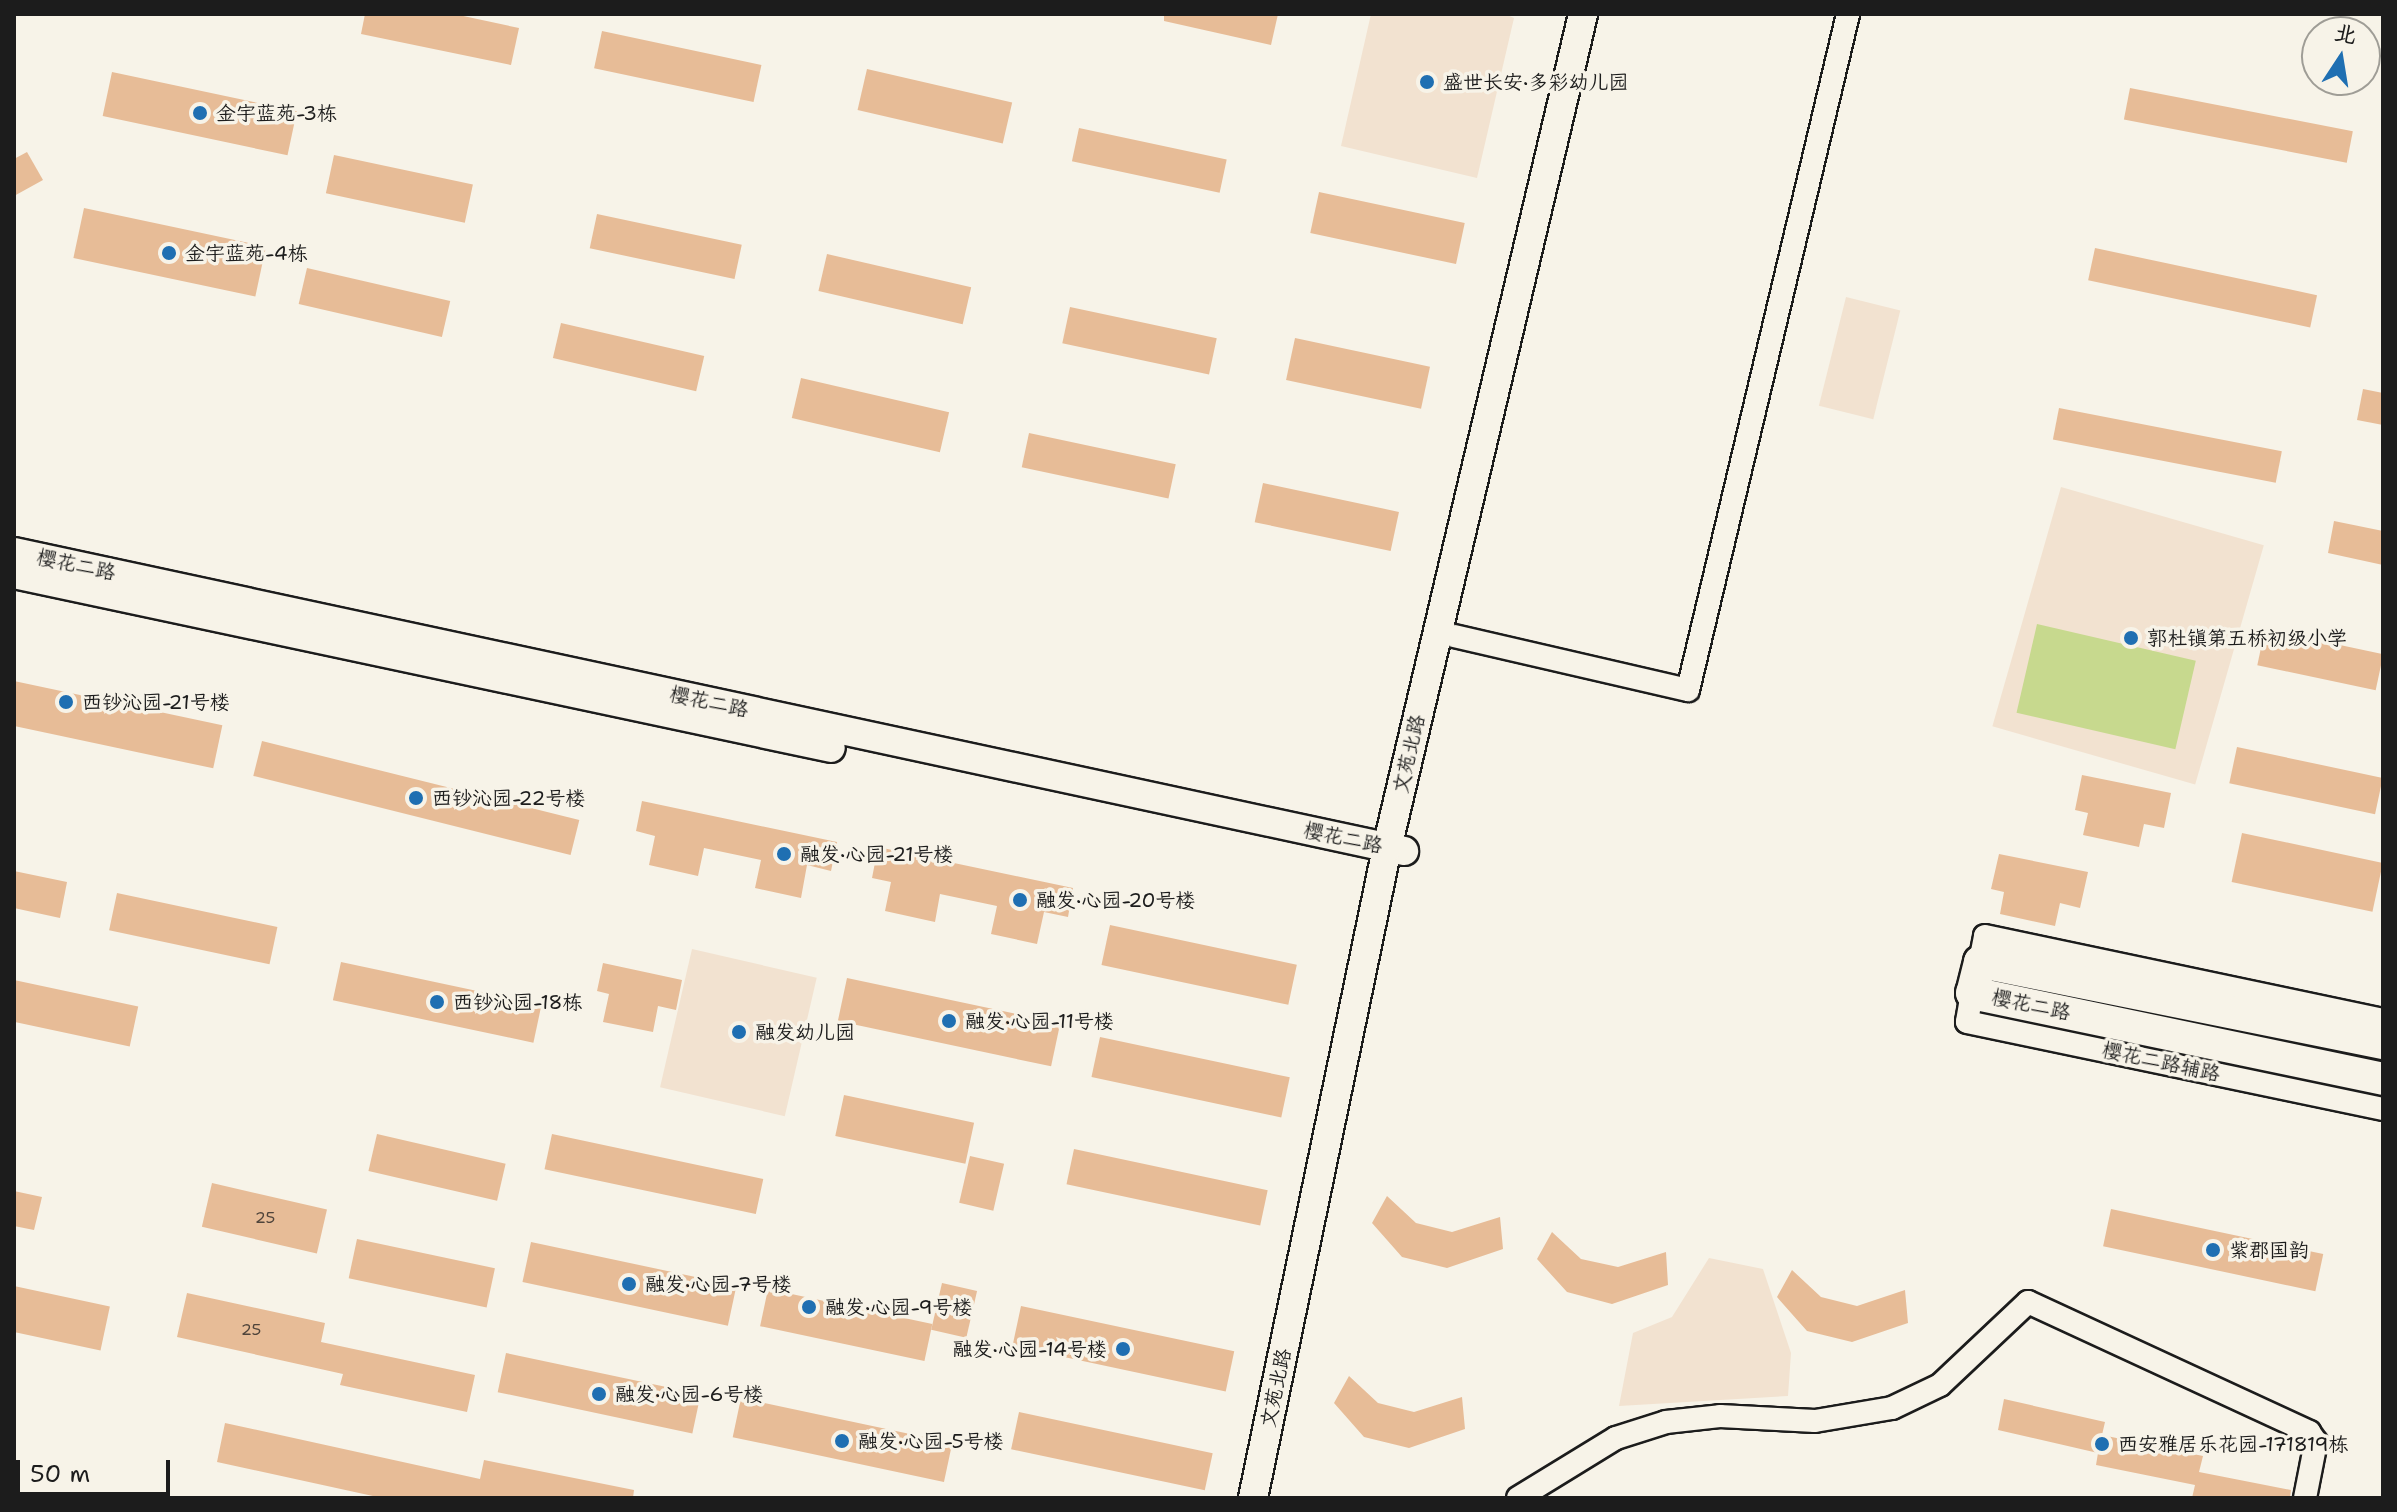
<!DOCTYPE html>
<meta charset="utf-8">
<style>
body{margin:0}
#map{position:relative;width:2397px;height:1512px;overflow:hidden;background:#f7f3e8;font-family:"Shantell Sans","LXGW WenKai TC",sans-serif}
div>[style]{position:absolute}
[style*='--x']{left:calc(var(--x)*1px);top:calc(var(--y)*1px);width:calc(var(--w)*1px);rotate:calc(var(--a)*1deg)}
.built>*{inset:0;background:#f2e2d0;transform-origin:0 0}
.green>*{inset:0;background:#c7d98e;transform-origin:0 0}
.building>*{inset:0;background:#e7bc97;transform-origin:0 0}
.roads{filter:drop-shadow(2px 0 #1c1c1c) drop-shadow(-2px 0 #1c1c1c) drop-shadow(0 2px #1c1c1c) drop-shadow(0 -2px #1c1c1c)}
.minor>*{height:22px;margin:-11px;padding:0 11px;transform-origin:11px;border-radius:11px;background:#f7f3e8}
.tertiary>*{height:28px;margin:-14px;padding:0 14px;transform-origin:14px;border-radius:14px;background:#f7f3e8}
.secondary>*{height:32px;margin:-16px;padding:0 16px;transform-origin:16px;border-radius:16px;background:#f7f3e8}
.dots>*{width:22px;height:22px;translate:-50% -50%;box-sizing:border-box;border:4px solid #f7f3e8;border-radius:50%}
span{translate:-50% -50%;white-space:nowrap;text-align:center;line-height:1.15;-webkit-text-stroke:7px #f7f3e8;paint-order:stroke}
.number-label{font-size:16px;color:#4f443b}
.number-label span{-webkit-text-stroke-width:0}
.poi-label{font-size:20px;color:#1c1c1c}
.left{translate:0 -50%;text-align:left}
.right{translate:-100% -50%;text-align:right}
.street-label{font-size:20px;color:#1c1c1c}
.frame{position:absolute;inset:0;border:16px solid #1c1c1c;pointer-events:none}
.north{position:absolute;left:2301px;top:16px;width:80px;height:80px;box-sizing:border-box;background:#f7f3e8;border:2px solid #9f9d96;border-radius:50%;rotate:12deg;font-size:22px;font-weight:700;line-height:32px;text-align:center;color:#1c1c1c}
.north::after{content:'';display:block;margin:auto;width:28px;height:36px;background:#1f6fb2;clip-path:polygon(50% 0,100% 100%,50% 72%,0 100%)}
.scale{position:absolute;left:16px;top:1460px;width:154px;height:36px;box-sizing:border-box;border:4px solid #1c1c1c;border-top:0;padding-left:10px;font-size:24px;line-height:28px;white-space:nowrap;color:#1c1c1c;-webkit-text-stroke:6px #f7f3e8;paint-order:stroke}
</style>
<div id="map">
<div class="built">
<div style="clip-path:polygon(1371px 14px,1505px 14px,1514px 18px,1477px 178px,1341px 146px)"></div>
<div style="left:1846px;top:297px;width:56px;height:112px;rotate:14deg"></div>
<div style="left:2061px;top:487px;width:211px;height:249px;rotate:16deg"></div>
<div style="left:692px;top:949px;width:128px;height:142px;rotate:13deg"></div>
<div style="clip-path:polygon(1709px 1258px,1763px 1269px,1791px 1353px,1788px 1396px,1619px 1406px,1633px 1333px,1672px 1317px)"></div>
</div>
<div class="green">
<div style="left:2037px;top:624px;width:163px;height:91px;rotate:13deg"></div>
</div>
<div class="building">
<div style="clip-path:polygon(365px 14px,454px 14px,519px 28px,511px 65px,361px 34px)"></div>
<div style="clip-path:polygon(1164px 14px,1278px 14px,1271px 45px,1164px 21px)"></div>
<div style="left:602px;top:31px;width:163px;height:38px;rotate:12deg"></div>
<div style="left:867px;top:69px;width:149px;height:42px;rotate:13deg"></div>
<div style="left:112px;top:72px;width:189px;height:45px;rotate:12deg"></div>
<div style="left:2130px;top:88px;width:227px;height:32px;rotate:11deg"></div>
<div style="left:1079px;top:128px;width:151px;height:34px;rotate:12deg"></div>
<div style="clip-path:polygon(27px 152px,43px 180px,14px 196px,14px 159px)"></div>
<div style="left:334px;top:155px;width:142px;height:39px;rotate:12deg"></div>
<div style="left:1319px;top:192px;width:149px;height:42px;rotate:12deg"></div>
<div style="left:84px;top:208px;width:186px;height:51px;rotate:12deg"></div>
<div style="left:597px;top:214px;width:148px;height:35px;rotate:12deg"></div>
<div style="left:2095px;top:248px;width:227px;height:33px;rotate:12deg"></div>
<div style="left:827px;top:254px;width:148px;height:38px;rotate:13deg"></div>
<div style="left:307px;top:268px;width:147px;height:37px;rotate:13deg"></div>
<div style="left:1070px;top:307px;width:150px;height:37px;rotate:12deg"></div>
<div style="left:561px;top:323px;width:147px;height:36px;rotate:13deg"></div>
<div style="left:1295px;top:338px;width:138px;height:43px;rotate:12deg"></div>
<div style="left:801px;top:378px;width:152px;height:41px;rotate:13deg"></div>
<div style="clip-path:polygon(2363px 389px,2383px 393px,2383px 425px,2357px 420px)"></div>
<div style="left:2059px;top:408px;width:227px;height:32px;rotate:11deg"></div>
<div style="left:1029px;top:433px;width:150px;height:35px;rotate:12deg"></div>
<div style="left:1263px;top:483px;width:139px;height:40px;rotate:12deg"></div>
<div style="clip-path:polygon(2334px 521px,2383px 531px,2383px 565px,2328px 553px)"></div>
<div style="left:2265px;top:629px;width:121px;height:37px;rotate:12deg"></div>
<div style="left:14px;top:681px;width:213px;height:44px;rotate:12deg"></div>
<div style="left:262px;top:741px;width:327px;height:36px;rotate:14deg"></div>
<div style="left:2237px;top:747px;width:149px;height:37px;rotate:12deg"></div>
<div style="clip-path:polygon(2082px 775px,2171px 793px,2164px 828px,2144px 824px,2139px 847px,2083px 835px,2088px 813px,2075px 810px)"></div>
<div style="clip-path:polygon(642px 801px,837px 842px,831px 871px,807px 865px,801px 898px,755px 888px,761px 860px,704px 848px,698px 876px,649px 865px,655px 836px,636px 831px)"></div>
<div style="left:2242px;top:833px;width:144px;height:50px;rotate:12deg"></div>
<div style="clip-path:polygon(878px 847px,1073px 888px,1068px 917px,1044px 912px,1037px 944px,991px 934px,997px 906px,940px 894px,935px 922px,885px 911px,891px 882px,872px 878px)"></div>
<div style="clip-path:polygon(1999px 854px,2088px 872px,2080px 908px,2060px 903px,2055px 926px,2000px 914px,2004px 892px,1991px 889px)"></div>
<div style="clip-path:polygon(14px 871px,67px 882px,60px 918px,14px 908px)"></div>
<div style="left:117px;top:893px;width:164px;height:38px;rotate:12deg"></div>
<div style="left:1110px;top:925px;width:191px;height:41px;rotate:12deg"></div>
<div style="left:341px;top:962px;width:205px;height:39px;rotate:12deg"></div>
<div style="clip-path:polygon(603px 963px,682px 980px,676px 1010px,658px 1006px,653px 1032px,603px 1022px,609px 994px,597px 991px)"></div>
<div style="left:847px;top:978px;width:218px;height:44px;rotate:12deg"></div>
<div style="left:14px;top:980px;width:127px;height:41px;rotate:12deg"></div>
<div style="left:1100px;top:1037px;width:194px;height:41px;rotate:12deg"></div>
<div style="left:844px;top:1095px;width:133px;height:42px;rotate:12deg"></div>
<div style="left:377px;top:1134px;width:132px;height:38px;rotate:13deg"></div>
<div style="left:552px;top:1134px;width:216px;height:36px;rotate:12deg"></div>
<div style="left:1074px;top:1149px;width:198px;height:36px;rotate:12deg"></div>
<div style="left:970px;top:1156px;width:35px;height:48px;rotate:13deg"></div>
<div style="left:212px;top:1183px;width:118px;height:45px;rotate:13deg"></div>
<div style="clip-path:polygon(14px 1191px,42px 1197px,34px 1230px,14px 1226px)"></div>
<div style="clip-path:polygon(1387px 1196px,1416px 1223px,1452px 1232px,1500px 1217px,1503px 1249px,1447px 1268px,1402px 1257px,1372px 1223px)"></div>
<div style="left:2111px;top:1209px;width:217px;height:38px;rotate:12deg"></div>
<div style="clip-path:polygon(1552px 1232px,1581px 1259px,1618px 1267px,1666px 1252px,1668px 1285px,1612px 1304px,1567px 1292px,1537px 1259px)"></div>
<div style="left:357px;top:1239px;width:141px;height:40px;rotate:12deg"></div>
<div style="left:531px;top:1242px;width:210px;height:41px;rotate:12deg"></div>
<div style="clip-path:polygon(1792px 1270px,1821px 1297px,1857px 1306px,1905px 1290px,1908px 1323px,1852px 1342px,1807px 1331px,1777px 1297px)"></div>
<div style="left:942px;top:1283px;width:36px;height:48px;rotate:13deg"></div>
<div style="left:14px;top:1286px;width:98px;height:45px;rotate:12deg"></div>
<div style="left:768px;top:1289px;width:168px;height:38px;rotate:12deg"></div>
<div style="clip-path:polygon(187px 1293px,325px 1323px,321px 1342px,475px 1375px,467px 1412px,340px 1385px,343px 1374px,177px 1337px)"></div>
<div style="left:1021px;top:1306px;width:218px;height:41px;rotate:12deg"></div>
<div style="left:506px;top:1353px;width:199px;height:40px;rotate:12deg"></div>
<div style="clip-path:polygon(1349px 1376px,1378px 1403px,1414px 1412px,1462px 1397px,1465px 1429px,1409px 1448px,1364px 1437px,1334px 1403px)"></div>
<div style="left:741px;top:1398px;width:216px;height:40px;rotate:12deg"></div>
<div style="clip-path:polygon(2004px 1399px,2105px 1422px,2102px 1435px,2203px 1456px,2199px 1472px,2291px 1490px,2290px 1498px,2192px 1498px,2195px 1485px,2096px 1465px,2098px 1453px,1998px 1430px)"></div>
<div style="left:1019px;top:1412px;width:198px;height:38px;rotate:12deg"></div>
<div style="clip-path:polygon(225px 1423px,480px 1479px,484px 1460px,634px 1490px,633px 1498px,382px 1498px,217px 1462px)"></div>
</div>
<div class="roads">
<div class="minor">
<div style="--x:1454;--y:636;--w:240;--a:13"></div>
<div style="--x:1688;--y:690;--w:695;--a:-76.68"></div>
<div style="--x:1980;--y:962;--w:26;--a:-79"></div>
<div style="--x:1985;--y:936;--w:407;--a:11.9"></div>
<div style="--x:1972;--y:993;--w:29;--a:100"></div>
<div style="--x:1967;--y:1022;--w:425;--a:11.8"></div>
<div style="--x:1518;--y:1498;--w:115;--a:-31.5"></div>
<div style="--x:1616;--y:1438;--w:52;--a:-17.7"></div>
<div style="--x:1666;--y:1422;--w:54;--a:-6.3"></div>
<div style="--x:1720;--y:1416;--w:95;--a:3"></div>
<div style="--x:1815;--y:1421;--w:78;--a:-9.6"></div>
<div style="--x:1892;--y:1408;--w:53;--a:-25.6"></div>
<div style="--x:1940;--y:1385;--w:121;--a:-43.3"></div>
<div style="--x:2028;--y:1302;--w:310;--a:24.8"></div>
<div style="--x:2309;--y:1432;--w:12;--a:55"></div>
<div style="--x:2316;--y:1442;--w:57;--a:101.1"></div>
</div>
<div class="tertiary">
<div style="--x:14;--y:552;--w:1422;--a:12.14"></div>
<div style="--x:14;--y:574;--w:835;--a:12.02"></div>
<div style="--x:1253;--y:1498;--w:664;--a:-78.35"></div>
<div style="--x:1387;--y:848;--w:857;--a:-76.77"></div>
</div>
<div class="secondary">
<div style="--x:2383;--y:1043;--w:411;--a:-168.6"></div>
<div style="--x:1980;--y:962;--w:32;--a:104"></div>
<div style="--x:1972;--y:993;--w:420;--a:11.8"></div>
</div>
</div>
<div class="dots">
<div style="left:1427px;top:82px;background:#1f6fb2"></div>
<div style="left:200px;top:113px;background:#1f6fb2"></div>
<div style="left:169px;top:253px;background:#1f6fb2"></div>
<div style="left:2131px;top:638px;background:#1f6fb2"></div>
<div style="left:66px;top:702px;background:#1f6fb2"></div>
<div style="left:416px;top:798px;background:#1f6fb2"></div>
<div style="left:784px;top:854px;background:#1f6fb2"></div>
<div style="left:1020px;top:900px;background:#1f6fb2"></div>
<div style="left:437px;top:1002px;background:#1f6fb2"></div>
<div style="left:949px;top:1021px;background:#1f6fb2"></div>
<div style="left:739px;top:1032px;background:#1f6fb2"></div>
<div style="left:2213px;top:1250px;background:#1f6fb2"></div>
<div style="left:629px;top:1284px;background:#1f6fb2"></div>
<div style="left:809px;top:1307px;background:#1f6fb2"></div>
<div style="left:1123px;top:1349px;background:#1f6fb2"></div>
<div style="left:599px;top:1394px;background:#1f6fb2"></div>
<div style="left:842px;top:1441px;background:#1f6fb2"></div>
<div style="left:2102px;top:1444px;background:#1f6fb2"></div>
</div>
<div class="number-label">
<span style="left:265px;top:1218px">25</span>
<span style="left:251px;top:1330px">25</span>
</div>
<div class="poi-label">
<span class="left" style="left:1443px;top:82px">盛世长安·多彩幼儿园</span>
<span class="left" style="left:216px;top:113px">金宇蓝苑-3栋</span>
<span class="left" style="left:185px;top:253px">金宇蓝苑-4栋</span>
<span class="left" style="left:2147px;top:638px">郭杜镇第五桥初级小学</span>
<span class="left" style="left:82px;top:702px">西钞沁园-21号楼</span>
<span class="left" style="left:432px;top:798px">西钞沁园-22号楼</span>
<span class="left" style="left:800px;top:854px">融发·心园-21号楼</span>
<span class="left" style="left:1036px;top:900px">融发·心园-20号楼</span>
<span class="left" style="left:453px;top:1002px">西钞沁园-18栋</span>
<span class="left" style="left:965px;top:1021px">融发·心园-11号楼</span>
<span class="left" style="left:755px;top:1032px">融发幼儿园</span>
<span class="left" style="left:2229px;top:1250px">紫郡国韵</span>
<span class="left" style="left:645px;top:1284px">融发·心园-7号楼</span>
<span class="left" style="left:825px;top:1307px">融发·心园-9号楼</span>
<span class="right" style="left:1107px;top:1349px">融发·心园-14号楼</span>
<span class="left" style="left:615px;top:1394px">融发·心园-6号楼</span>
<span class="left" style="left:858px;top:1441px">融发·心园-5号楼</span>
<span class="left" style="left:2118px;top:1444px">西安雅居乐花园-171819栋</span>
</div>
<div class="street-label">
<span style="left:76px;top:565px;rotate:12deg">樱花二路</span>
<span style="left:709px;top:702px;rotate:12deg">樱花二路</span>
<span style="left:1409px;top:754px;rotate:-77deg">文苑北路</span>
<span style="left:1343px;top:838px;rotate:12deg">樱花二路</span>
<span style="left:2031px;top:1005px;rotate:12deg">樱花二路</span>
<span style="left:2161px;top:1062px;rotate:12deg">樱花二路辅路</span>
<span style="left:1276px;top:1388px;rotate:-78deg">文苑北路</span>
</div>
<div class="frame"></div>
<div class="north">北</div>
<div class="scale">50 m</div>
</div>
